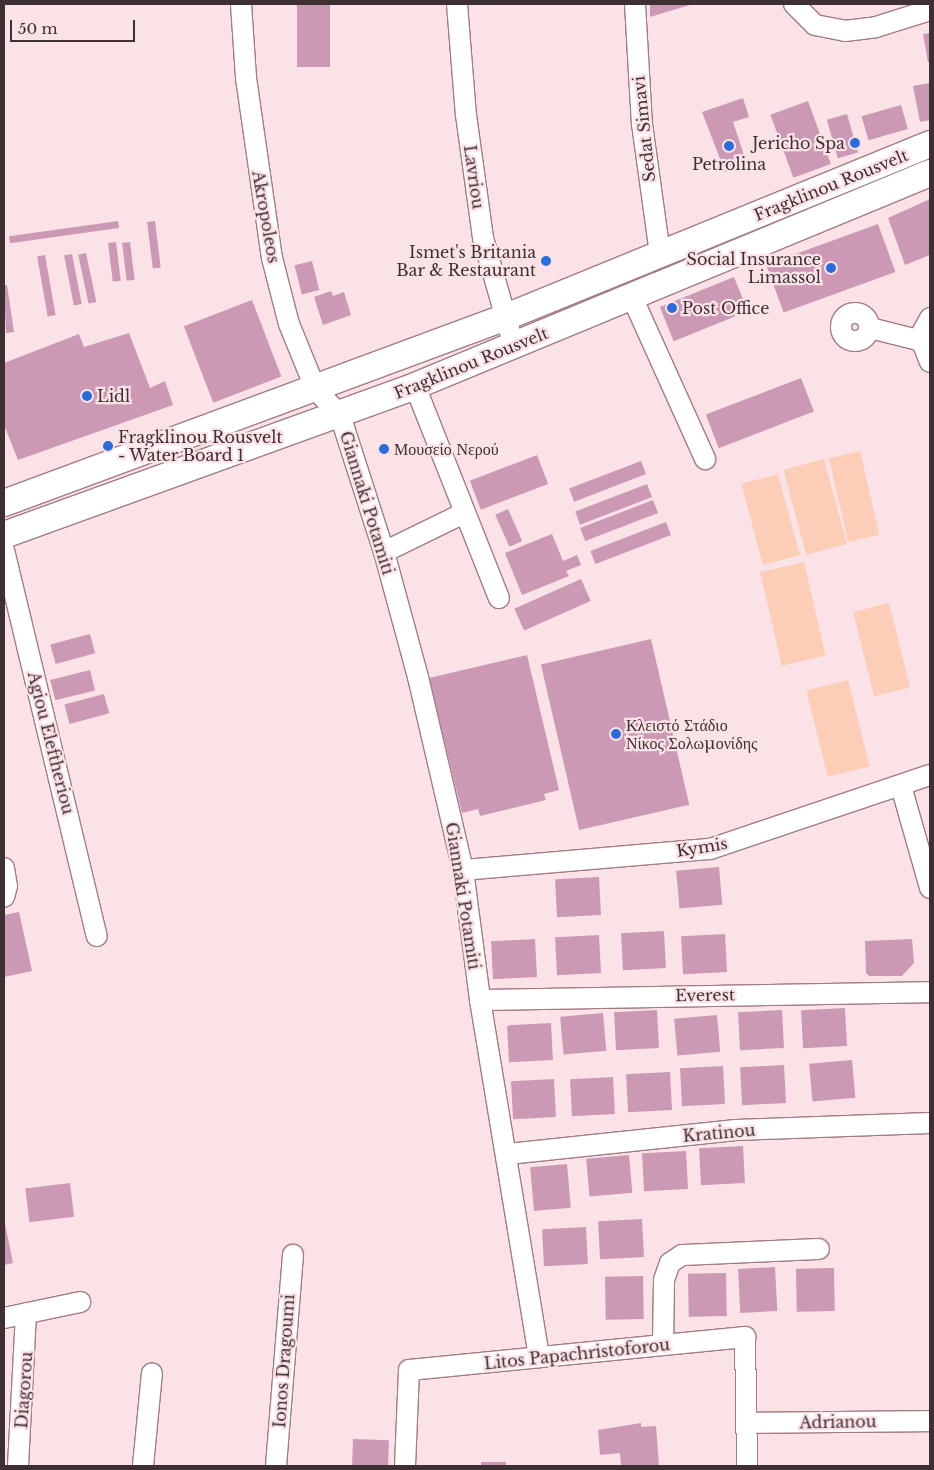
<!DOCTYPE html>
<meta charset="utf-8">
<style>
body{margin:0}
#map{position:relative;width:934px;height:1470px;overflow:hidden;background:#fbe2e6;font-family:"Libre Baskerville",serif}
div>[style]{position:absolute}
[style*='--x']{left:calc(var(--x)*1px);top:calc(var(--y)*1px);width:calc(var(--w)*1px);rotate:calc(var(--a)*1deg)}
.green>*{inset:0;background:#fcceb7;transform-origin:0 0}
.building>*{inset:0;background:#cc99b5;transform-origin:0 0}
.roads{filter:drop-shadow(1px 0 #a17c83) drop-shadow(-1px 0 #a17c83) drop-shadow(0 1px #a17c83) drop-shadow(0 -1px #a17c83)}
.minor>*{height:20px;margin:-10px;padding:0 10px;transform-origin:10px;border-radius:10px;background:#fff}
.minor>.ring{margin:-10px;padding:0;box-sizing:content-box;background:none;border:20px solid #fff;border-radius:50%}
.major>*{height:26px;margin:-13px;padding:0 13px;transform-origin:13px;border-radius:13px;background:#fff}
.dots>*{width:14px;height:14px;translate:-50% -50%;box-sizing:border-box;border:2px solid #fbe2e6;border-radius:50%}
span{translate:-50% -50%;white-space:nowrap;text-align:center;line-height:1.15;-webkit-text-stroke:4.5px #fbe2e6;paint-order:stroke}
.street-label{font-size:16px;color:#3e2f32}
.poi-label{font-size:16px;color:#3e2f32}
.right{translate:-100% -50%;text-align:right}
.left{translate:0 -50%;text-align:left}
.frame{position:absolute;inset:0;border:5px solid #3e2f32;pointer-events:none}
.scale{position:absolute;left:10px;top:20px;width:125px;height:22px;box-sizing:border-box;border:2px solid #3e2f32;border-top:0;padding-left:6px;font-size:15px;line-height:18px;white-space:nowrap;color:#3e2f32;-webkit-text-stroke:4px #fbe2e6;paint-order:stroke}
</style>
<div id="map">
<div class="green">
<div style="left:860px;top:451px;width:86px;height:32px;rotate:77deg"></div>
<div style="left:824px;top:459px;width:88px;height:42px;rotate:75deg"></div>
<div style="left:778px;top:474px;width:84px;height:38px;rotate:75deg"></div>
<div style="left:804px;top:562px;width:96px;height:45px;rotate:77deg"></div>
<div style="left:889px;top:603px;width:87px;height:37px;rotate:76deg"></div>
<div style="left:848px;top:680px;width:89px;height:43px;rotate:76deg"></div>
</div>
<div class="building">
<div style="left:297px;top:4px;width:33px;height:63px"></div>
<div style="clip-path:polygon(650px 4px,693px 4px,650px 17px)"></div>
<div style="clip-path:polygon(930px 33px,930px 61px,928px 62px,923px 34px)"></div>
<div style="clip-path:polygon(930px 83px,930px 120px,920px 122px,913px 86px)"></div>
<div style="clip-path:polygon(743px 98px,749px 117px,733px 122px,747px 164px,725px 172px,702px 112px)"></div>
<div style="left:808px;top:101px;width:67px;height:40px;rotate:70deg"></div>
<div style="left:901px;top:105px;width:25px;height:41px;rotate:74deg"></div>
<div style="left:847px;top:114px;width:40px;height:21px;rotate:74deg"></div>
<div style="clip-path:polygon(930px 199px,930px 255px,905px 265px,888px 218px)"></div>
<div style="left:118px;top:221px;width:7px;height:110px;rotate:82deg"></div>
<div style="left:155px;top:221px;width:47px;height:8px;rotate:83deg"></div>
<div style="left:878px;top:224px;width:51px;height:119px;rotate:70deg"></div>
<div style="left:116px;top:242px;width:39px;height:8px;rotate:83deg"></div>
<div style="left:130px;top:242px;width:38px;height:8px;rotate:83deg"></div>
<div style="left:86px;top:253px;width:50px;height:8px;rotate:78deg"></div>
<div style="left:72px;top:254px;width:51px;height:8px;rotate:79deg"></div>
<div style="left:45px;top:255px;width:61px;height:8px;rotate:80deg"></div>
<div style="left:312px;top:261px;width:30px;height:18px;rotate:76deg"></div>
<div style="left:734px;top:277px;width:37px;height:80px;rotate:68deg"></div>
<div style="clip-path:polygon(4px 285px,7px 285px,14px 332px,6px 333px)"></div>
<div style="clip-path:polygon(331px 291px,333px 296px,344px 292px,351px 315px,323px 325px,314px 297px)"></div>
<div style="left:252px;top:300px;width:82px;height:73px;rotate:69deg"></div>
<div style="clip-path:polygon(129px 333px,150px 388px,165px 381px,173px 405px,18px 460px,4px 425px,4px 363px,79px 334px,84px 347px)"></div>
<div style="left:801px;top:378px;width:36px;height:102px;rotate:69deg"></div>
<div style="left:537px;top:455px;width:31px;height:72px;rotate:69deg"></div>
<div style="left:641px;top:461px;width:14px;height:77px;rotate:69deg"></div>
<div style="left:647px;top:484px;width:14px;height:77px;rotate:69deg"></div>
<div style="left:653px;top:500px;width:14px;height:78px;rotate:69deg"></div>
<div style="left:508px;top:509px;width:35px;height:14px;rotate:66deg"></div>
<div style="left:666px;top:522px;width:14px;height:81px;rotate:69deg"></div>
<div style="clip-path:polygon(552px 534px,563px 561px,577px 555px,581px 565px,566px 571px,569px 576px,522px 595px,505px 553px)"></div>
<div style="left:581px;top:579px;width:24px;height:73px;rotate:66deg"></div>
<div style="left:90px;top:634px;width:20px;height:41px;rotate:75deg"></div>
<div style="left:651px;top:639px;width:170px;height:113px;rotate:77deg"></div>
<div style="clip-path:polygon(527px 655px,559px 790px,544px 794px,546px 800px,480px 816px,478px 809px,462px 813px,429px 678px)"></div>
<div style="left:90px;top:670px;width:21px;height:41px;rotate:76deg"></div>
<div style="left:104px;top:694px;width:20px;height:41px;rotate:75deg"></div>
<div style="left:719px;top:867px;width:38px;height:43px;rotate:85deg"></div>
<div style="left:599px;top:877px;width:38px;height:44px;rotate:87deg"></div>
<div style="clip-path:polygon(19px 912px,32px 971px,4px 977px,4px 915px)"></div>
<div style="left:664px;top:931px;width:37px;height:43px;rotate:87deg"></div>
<div style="left:725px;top:934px;width:38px;height:44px;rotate:87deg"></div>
<div style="left:599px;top:935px;width:38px;height:44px;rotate:87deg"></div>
<div style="left:535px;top:939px;width:38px;height:44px;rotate:87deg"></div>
<div style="clip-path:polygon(912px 939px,914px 963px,902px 976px,869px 976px,866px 973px,865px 941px)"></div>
<div style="left:845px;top:1008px;width:38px;height:44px;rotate:87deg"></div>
<div style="left:657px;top:1010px;width:38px;height:43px;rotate:87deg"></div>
<div style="left:782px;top:1010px;width:38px;height:44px;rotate:87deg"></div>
<div style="left:603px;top:1013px;width:38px;height:43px;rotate:85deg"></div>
<div style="left:717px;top:1015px;width:37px;height:43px;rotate:85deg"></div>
<div style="left:551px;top:1023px;width:37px;height:44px;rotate:87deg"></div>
<div style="left:852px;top:1060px;width:38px;height:43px;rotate:85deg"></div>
<div style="left:784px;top:1065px;width:38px;height:44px;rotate:87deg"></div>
<div style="left:723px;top:1066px;width:38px;height:43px;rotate:87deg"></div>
<div style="left:670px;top:1072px;width:38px;height:44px;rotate:87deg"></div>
<div style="left:613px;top:1077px;width:37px;height:43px;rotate:87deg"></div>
<div style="left:554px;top:1079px;width:38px;height:43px;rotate:87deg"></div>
<div style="left:743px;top:1146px;width:37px;height:44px;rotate:87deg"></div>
<div style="left:686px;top:1151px;width:38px;height:44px;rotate:87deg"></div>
<div style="left:629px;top:1155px;width:38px;height:43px;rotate:85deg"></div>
<div style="left:567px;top:1164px;width:44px;height:37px;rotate:85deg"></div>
<div style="left:70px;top:1183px;width:34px;height:45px;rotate:83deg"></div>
<div style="clip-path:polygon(4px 1219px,13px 1263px,4px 1265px)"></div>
<div style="left:642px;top:1219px;width:38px;height:44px;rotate:87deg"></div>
<div style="left:586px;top:1227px;width:37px;height:44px;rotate:87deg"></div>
<div style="left:775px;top:1267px;width:44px;height:37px;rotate:87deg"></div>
<div style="left:834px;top:1268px;width:43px;height:38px;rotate:89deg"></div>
<div style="left:726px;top:1273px;width:43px;height:38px;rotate:89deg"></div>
<div style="left:643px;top:1276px;width:43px;height:38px;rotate:89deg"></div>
<div style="clip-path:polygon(641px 1423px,641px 1427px,656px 1426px,659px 1466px,621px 1466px,620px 1453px,600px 1455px,598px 1430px)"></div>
<div style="left:353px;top:1439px;width:36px;height:27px;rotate:2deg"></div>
<div style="left:481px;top:1462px;width:25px;height:4px"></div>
</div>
<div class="roads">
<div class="minor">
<div style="--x:241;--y:4;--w:74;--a:86.1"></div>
<div style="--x:246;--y:78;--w:182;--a:81.8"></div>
<div style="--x:272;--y:258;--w:68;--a:75.6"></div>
<div style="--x:289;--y:324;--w:71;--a:67.8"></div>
<div style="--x:316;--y:390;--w:35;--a:46"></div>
<div style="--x:340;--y:415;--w:144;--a:72.2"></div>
<div style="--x:384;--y:552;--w:130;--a:74.8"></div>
<div style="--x:418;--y:677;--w:198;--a:76.9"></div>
<div style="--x:463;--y:870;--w:131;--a:82.5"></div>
<div style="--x:480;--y:1000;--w:362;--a:80.6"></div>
<div style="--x:457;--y:4;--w:111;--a:85.4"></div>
<div style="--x:466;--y:115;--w:124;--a:82.1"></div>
<div style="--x:483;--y:238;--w:112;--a:74"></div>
<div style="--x:635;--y:4;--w:120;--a:86.7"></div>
<div style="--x:642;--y:124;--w:131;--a:82.1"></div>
<div style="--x:794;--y:4;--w:30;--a:45"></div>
<div style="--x:815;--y:25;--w:31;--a:11"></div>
<div style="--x:845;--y:31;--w:31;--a:-7"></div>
<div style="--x:876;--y:27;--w:57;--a:-17.5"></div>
<div style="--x:632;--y:297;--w:178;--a:65.7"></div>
<div class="ring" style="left:841px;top:313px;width:8px;height:8px"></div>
<div style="--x:870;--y:328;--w:49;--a:14"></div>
<div style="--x:918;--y:340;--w:6;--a:39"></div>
<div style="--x:923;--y:344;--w:19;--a:69"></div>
<div style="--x:918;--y:340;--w:25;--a:-61"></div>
<div style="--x:415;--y:386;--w:228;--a:68.4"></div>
<div style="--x:4;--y:550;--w:397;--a:76.5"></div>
<div style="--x:384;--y:552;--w:89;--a:-26"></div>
<div style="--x:901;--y:786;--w:106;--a:74.1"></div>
<div style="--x:4;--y:868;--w:18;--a:81"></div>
<div style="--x:7;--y:886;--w:11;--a:105"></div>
<div style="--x:463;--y:870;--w:248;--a:-4.9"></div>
<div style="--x:710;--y:849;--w:232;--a:-18.6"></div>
<div style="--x:480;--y:1000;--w:450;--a:-1"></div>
<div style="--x:508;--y:1154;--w:229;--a:-6"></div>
<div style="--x:736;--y:1130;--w:194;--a:-2.1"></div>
<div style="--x:4;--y:1318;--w:78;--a:-11.9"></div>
<div style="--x:663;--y:1345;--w:65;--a:-89.1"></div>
<div style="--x:664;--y:1280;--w:18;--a:-71"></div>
<div style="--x:670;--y:1263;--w:14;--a:-34"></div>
<div style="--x:682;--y:1255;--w:137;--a:-2.5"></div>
<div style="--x:746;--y:1423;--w:184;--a:-0.6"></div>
<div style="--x:18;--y:1466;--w:153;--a:-87"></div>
<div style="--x:143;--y:1466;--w:93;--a:-84.5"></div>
<div style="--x:276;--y:1466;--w:212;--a:-85.4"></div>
<div style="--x:405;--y:1466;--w:96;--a:-87.6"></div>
<div style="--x:409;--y:1370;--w:338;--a:-5.6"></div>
<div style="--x:745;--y:1337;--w:129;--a:89.1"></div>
</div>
<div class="major">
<div style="--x:4;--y:503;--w:535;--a:-20.33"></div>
<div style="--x:506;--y:317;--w:458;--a:-22.2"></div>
<div style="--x:4;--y:535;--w:437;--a:-19.9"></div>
<div style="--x:415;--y:386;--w:557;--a:-22.47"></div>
</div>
</div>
<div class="dots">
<div style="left:855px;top:143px;background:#2a6dda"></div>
<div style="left:729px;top:146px;background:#2a6dda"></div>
<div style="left:546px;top:261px;background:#2a6dda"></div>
<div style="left:831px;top:268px;background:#2a6dda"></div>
<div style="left:672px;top:308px;background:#2a6dda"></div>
<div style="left:87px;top:396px;background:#2a6dda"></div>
<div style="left:108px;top:446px;background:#2a6dda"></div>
<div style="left:384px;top:449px;background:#2a6dda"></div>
<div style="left:616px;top:734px;background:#2a6dda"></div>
</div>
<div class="street-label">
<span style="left:644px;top:129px;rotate:-96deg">Sedat Simavi</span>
<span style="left:474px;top:177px;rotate:82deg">Lavriou</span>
<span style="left:831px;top:185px;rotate:-22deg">Fragklinou Rousvelt</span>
<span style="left:266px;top:217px;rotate:80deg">Akropoleos</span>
<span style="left:471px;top:363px;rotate:-22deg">Fragklinou Rousvelt</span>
<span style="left:367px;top:503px;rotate:73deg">Giannaki Potamiti</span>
<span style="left:51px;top:743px;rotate:76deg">Agiou Eleftheriou</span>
<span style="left:702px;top:847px;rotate:-9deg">Kymis</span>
<span style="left:463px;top:896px;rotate:81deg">Giannaki Potamiti</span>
<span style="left:705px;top:995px;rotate:-1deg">Everest</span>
<span style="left:719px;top:1133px;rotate:-5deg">Kratinou</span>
<span style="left:577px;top:1354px;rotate:-6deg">Litos Papachristoforou</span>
<span style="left:284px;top:1361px;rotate:-86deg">Ionos Dragoumi</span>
<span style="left:24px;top:1390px;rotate:-86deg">Diagorou</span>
<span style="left:838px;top:1422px;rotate:-1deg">Adrianou</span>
</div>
<div class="poi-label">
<span class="right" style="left:845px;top:143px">Jericho Spa</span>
<span style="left:729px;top:164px">Petrolina</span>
<span class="right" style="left:536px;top:261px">Ismet's Britania<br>Bar &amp; Restaurant</span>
<span class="right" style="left:821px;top:268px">Social Insurance<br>Limassol</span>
<span class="left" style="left:682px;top:308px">Post Office</span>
<span class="left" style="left:97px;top:396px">Lidl</span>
<span class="left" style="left:118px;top:446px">Fragklinou Rousvelt<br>- Water Board 1</span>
<span class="left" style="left:394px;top:449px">Μουσείο Νερού</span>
<span class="left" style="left:626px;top:734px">Κλειστό Στάδιο<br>Νίκος Σολωμονίδης</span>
</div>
<div class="frame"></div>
<div class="scale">50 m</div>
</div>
